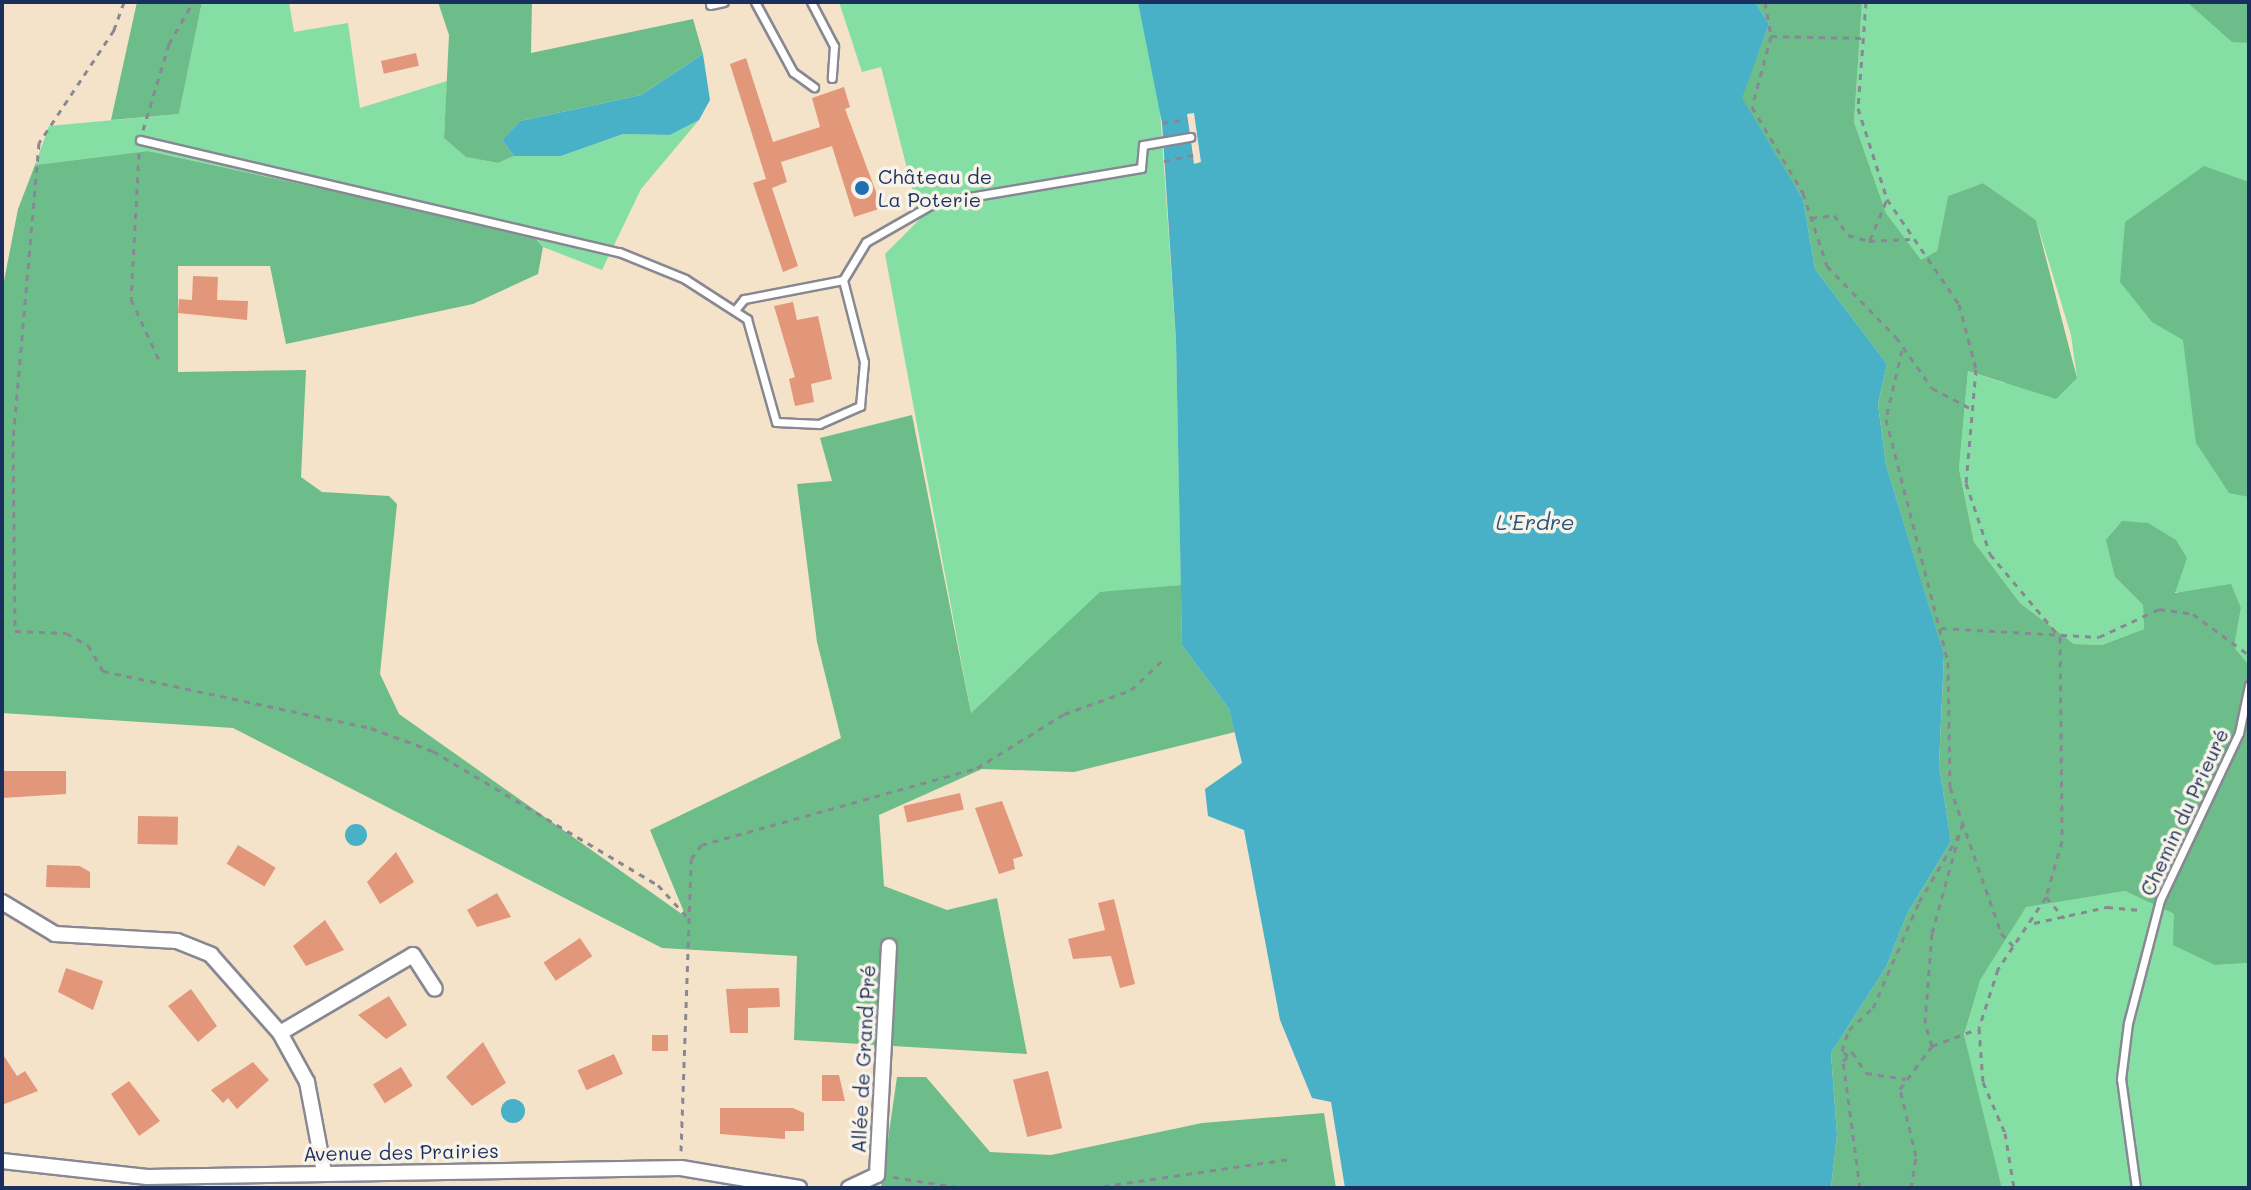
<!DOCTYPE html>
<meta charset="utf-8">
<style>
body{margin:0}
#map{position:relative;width:2251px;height:1190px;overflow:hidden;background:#f4e2c9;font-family:Mali,sans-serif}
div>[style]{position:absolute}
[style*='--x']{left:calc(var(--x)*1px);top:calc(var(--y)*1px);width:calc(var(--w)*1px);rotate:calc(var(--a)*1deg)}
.green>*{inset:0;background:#85dea3}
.forest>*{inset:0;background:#6cbd89}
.water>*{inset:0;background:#48b0c7}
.round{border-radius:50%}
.pier>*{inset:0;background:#f4e2c9}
.building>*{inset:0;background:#e3977a;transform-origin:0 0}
.path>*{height:3px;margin-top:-1.5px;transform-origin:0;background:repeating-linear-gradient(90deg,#888894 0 6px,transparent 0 12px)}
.roads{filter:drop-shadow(2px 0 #888894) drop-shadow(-2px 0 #888894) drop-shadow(0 2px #888894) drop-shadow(0 -2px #888894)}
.service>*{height:7px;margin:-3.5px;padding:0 3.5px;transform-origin:3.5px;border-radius:3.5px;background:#fff}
.minor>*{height:14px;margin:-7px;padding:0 7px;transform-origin:7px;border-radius:7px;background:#fff}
.dots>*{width:22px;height:22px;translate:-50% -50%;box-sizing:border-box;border:4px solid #f7f3e8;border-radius:50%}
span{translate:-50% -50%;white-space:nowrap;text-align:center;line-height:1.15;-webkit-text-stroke:7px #f7f3e8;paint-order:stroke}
.poi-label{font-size:20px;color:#1b2f5e}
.left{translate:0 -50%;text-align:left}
.street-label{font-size:20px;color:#1b2f5e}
.water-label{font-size:22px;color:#28567e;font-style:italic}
.frame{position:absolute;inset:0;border:4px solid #1b2f5e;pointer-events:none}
</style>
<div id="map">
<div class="green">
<div style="clip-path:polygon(202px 2px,289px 2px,294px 32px,348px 23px,360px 108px,447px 81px,444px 138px,467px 157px,498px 163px,514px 156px,561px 156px,623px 134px,670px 135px,699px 120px,641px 189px,602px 270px,543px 247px,531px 234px,148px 151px,35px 165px,49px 126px,179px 114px)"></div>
<div style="clip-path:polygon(839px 2px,1138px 2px,1158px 81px,1176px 340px,1181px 585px,1100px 593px,971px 713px,885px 254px,920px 219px,881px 67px,862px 72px)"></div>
<div style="clip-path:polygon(1862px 2px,2249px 2px,2249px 665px,2234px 647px,2241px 608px,2115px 577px,2143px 605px,2144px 629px,2102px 645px,2074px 644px,2020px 603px,1974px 542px,1959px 469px,1968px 371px,2004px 383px,2077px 378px,2071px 335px,2036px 220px,1983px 183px,1948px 196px,1937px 251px,1921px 261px,1886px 213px,1854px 122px)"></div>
<div style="clip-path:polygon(2125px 891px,2174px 914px,2215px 965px,2249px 963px,2249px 1188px,2002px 1188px,1964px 1036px,1979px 980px,2026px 906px)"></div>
</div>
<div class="forest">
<div style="clip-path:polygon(137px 2px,202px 2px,179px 114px,111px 120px)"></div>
<div style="clip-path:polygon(438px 2px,532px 2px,531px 53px,693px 19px,703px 54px,641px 95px,520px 121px,502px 140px,514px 156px,498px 163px,466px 157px,444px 138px,449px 35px)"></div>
<div style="clip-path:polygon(1755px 2px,1862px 2px,1854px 122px,1886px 213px,1921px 260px,1937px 251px,1948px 196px,1983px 183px,2036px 220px,2077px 378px,2056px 399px,1968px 371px,1959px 469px,1974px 542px,2020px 603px,2074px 644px,2102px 645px,2144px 629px,2143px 605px,2115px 577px,2106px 540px,2122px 521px,2148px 523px,2176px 540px,2187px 558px,2175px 593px,2231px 584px,2241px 608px,2234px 647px,2249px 665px,2249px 963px,2215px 965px,2173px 945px,2174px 914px,2125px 891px,2026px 907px,1980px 980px,1964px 1035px,2002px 1188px,1831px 1188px,1837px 1135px,1831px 1053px,1886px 967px,1907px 914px,1951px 841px,1939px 765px,1944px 656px,1886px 465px,1878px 404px,1887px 364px,1815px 269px,1803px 199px,1741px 98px,1769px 24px)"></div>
<div style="clip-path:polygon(2187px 2px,2249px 2px,2249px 43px,2232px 42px)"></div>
<div style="clip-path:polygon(148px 151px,531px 234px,543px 247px,538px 274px,473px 304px,286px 344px,270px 266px,178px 266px,178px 372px,306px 370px,301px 477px,322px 492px,389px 496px,397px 504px,380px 674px,399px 714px,686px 917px,650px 830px,841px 738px,817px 642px,797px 484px,832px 481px,820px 438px,912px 415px,971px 713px,1100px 592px,1181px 585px,1182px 645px,1229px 709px,1235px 732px,1074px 772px,982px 769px,879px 815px,884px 886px,947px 910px,997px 898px,1027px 1054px,794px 1040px,797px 956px,662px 948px,233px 728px,2px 713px,2px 291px,18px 209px,35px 165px)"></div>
<div style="clip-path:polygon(2204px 166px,2249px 182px,2249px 497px,2229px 493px,2196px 443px,2183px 340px,2152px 322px,2120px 282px,2125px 222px)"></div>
<div style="clip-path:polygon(897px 1077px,926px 1077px,990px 1152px,1051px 1155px,1202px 1123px,1324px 1113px,1336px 1188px,881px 1188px)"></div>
</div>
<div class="water">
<div style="clip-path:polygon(1138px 2px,1755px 2px,1769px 24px,1742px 98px,1803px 199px,1815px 269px,1887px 364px,1878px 404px,1886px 465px,1944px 655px,1939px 765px,1951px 841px,1907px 914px,1886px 967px,1831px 1053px,1837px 1135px,1831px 1188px,1345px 1188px,1331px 1102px,1312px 1098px,1280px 1020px,1244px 830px,1208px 816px,1205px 789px,1242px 763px,1229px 709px,1182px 645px,1176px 340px,1162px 123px)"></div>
<div style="clip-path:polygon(703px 54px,710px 100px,699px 120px,670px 135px,623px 134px,561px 156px,514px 156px,502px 140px,520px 121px,641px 95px)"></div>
<div class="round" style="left:345px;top:824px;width:22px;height:22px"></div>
<div class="round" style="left:501px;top:1099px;width:24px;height:24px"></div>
</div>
<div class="pier">
<div style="clip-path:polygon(1194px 113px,1201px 162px,1194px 164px,1191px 141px,1163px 145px,1190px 134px,1187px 114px)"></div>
</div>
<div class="building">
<div style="left:416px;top:53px;width:13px;height:36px;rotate:77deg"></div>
<div style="clip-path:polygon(746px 58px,773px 142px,820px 127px,812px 98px,844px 87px,850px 107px,845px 109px,882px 208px,854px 217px,832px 146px,781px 162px,787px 182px,772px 188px,798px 266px,783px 272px,753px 183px,766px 179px,730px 64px)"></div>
<div style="clip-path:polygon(193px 276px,218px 277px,217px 300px,248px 301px,247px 320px,178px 313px,179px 299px,192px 300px)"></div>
<div style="clip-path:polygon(793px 302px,797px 320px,818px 316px,832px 379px,811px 384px,814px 402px,795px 406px,789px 379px,795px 377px,774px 306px)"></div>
<div style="clip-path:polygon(2px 771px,66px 771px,66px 794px,2px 798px)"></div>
<div style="left:960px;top:793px;width:17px;height:58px;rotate:77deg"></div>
<div style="clip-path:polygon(1002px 801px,1023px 856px,1013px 859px,1015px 869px,999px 874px,975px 808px)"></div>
<div style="left:138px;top:816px;width:40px;height:28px;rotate:1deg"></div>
<div style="left:238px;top:845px;width:44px;height:22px;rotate:31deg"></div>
<div style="clip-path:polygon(396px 852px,414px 882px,380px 904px,367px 882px)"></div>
<div style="clip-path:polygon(47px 865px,80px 866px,90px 872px,90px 888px,46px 887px)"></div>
<div style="clip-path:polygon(497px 893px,511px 917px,477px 927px,467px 910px)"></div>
<div style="clip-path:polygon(1114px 899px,1135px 984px,1120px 988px,1111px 956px,1073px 959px,1068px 939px,1105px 930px,1098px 903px)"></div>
<div style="clip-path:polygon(325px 920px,344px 950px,306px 966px,293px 946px)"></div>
<div style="left:580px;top:938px;width:22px;height:44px;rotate:56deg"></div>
<div style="clip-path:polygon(66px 968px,103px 981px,93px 1010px,58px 992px)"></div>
<div style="clip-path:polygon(779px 988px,780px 1007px,748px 1008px,748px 1033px,730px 1033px,726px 989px)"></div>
<div style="clip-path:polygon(191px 989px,217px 1026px,198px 1042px,168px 1006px)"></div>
<div style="clip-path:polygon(389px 996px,407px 1025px,386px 1039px,358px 1015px)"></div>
<div style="left:652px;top:1035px;width:16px;height:16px"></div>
<div style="clip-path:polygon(483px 1042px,506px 1083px,472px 1106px,446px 1077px)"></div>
<div style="clip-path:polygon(2px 1053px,17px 1076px,25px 1071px,38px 1091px,2px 1105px)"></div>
<div style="left:614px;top:1054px;width:22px;height:40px;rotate:66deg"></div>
<div style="clip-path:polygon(253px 1062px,269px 1080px,237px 1109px,228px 1098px,223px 1103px,211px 1090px)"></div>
<div style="left:401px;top:1067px;width:22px;height:33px;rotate:58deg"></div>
<div style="left:1048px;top:1071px;width:59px;height:36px;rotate:76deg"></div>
<div style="clip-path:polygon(822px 1075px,839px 1075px,845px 1101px,822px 1101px)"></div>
<div style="clip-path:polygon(129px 1081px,160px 1121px,139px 1136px,111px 1094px)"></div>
<div style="clip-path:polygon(720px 1108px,793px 1108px,804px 1113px,804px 1131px,785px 1131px,785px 1139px,720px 1134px)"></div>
</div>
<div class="path">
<div style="--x:124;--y:2;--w:30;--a:110"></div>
<div style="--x:114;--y:30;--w:136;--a:123.6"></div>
<div style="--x:39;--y:143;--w:298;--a:95"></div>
<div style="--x:13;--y:440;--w:191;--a:89.4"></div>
<div style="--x:15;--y:631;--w:51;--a:2.2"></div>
<div style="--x:66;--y:633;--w:25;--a:29"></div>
<div style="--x:88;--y:645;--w:30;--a:60"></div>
<div style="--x:103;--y:671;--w:274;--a:12"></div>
<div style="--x:371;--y:728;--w:66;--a:20.4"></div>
<div style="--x:433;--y:751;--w:262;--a:30.8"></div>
<div style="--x:658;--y:885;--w:45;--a:47.7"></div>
<div style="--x:1765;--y:2;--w:35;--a:80"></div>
<div style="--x:1771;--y:36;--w:73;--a:105"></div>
<div style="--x:1752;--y:107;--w:100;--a:59.3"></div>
<div style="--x:1803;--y:193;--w:77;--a:71.8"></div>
<div style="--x:1827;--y:266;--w:99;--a:45.8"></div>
<div style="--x:1896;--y:337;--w:62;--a:54.8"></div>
<div style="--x:1932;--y:388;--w:43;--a:27.8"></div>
<div style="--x:1866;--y:2;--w:106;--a:94.3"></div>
<div style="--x:1858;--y:108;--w:96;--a:72.3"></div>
<div style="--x:1887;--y:199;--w:127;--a:55.6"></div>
<div style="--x:1959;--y:304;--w:67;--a:75.3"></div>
<div style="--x:1976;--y:369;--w:114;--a:95"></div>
<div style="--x:1966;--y:483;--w:75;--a:71.3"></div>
<div style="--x:1990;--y:554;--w:109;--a:49.9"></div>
<div style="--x:2060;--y:637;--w:204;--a:89.4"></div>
<div style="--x:2062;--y:841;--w:58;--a:105.9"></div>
<div style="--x:2046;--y:897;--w:87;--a:123.7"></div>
<div style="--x:1998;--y:969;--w:62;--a:107.9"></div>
<div style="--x:1979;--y:1028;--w:54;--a:85.8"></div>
<div style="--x:1983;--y:1082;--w:56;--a:66.7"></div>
<div style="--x:2005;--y:1133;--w:56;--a:80.7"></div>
<div style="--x:1771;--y:36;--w:92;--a:1.2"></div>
<div style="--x:1162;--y:123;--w:25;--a:-9"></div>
<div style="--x:143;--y:130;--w:90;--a:-73.2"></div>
<div style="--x:169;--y:44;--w:48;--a:-60.3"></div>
<div style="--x:139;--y:153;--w:146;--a:93.1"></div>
<div style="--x:131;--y:299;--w:69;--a:65.3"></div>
<div style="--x:1164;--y:161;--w:30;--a:-12"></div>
<div style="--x:1811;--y:218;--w:23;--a:-7"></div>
<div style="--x:1834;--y:215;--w:24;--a:55"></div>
<div style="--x:1848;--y:235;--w:22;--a:16"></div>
<div style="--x:1869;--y:241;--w:41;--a:-2.8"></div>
<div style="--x:1870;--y:240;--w:44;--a:-67.5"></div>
<div style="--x:1902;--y:350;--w:71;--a:103.1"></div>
<div style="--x:1886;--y:419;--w:251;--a:75.7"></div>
<div style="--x:1948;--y:662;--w:125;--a:89.1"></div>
<div style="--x:1950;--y:787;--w:155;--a:70.7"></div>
<div style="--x:2001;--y:933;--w:22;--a:47"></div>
<div style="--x:1941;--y:628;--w:158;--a:3.3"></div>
<div style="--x:2099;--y:637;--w:66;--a:-25"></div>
<div style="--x:2159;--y:609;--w:34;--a:8"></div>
<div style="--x:2193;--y:614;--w:69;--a:36.2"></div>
<div style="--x:2046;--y:897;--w:28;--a:49"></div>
<div style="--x:2034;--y:923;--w:75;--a:-12.4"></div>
<div style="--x:2107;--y:907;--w:36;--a:5"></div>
<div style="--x:1932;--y:1046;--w:24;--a:-107"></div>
<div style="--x:1925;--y:1023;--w:90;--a:-85.6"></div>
<div style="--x:1932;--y:933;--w:116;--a:-74.5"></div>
<div style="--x:1848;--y:1056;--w:8;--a:-140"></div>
<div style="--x:1842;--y:1051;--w:22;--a:-72"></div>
<div style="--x:1849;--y:1030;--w:33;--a:-43"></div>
<div style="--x:1873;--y:1008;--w:116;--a:-66.5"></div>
<div style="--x:1919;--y:902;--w:80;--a:-59.3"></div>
<div style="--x:681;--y:1151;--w:292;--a:-88"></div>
<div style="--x:691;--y:859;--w:17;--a:-54"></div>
<div style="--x:701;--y:845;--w:287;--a:-15.6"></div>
<div style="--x:977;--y:768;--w:102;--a:-31.8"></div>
<div style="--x:1064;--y:714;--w:71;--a:-19.7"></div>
<div style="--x:1131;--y:690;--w:47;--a:-43.3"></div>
<div style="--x:893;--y:1177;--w:71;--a:8.9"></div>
<div style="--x:1091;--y:1188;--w:200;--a:-8.3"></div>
<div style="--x:1860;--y:1188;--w:128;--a:-97.6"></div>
<div style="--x:1843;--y:1061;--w:13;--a:-45"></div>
<div style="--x:1852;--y:1052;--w:25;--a:56"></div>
<div style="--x:1866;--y:1073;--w:40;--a:8.5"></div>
<div style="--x:1911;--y:1188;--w:32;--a:-81"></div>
<div style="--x:1916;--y:1156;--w:69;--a:-103.4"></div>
<div style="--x:1900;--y:1089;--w:54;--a:-53.3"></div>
<div style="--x:1932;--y:1046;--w:48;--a:-20.7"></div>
</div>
<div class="roads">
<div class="service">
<div style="--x:755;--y:2;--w:80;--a:61.5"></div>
<div style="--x:793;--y:72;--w:26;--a:36"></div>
<div style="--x:811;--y:2;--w:50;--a:62.4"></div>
<div style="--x:834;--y:46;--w:32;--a:94"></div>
<div style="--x:710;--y:5;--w:14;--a:-12"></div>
<div style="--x:140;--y:140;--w:492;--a:13.2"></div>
<div style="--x:619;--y:252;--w:71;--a:22.2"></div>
<div style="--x:685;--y:279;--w:74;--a:32.8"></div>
<div style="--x:747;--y:319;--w:107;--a:74.3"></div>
<div style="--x:776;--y:422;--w:43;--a:2.7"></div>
<div style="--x:819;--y:424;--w:45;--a:-23.7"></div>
<div style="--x:860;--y:406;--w:44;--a:-84.8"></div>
<div style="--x:864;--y:362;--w:85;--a:-104.4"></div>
<div style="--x:843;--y:280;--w:101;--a:169.1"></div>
<div style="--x:744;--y:299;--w:13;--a:129"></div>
<div style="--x:843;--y:280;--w:44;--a:-58.8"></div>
<div style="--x:866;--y:242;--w:78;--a:-29.8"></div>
<div style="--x:934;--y:203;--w:210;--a:-9.6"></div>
<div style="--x:1141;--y:168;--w:23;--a:-85"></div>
<div style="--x:1143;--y:145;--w:48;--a:-9.7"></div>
<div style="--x:2136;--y:1188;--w:110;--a:-97.8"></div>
<div style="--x:2121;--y:1079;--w:56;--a:-82.9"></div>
<div style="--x:2128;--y:1023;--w:127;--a:-75.4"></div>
<div style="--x:2160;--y:900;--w:185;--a:-64.7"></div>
<div style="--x:2239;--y:733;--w:49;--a:-78.2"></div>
</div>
<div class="minor">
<div style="--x:2;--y:902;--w:62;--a:31.1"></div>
<div style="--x:55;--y:934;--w:122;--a:3.3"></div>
<div style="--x:177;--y:941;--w:37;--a:22"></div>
<div style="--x:211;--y:955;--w:104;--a:48.5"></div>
<div style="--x:280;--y:1033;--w:56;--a:61.1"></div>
<div style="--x:307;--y:1082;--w:92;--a:79.3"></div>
<div style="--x:280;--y:1033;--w:154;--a:-30.4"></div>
<div style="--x:413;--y:955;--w:40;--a:57.1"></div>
<div style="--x:2;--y:1161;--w:146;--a:6.3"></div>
<div style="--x:147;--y:1177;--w:534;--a:-0.97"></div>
<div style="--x:681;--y:1168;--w:120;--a:9.6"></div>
<div style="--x:849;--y:1188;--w:31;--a:-25"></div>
<div style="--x:877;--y:1175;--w:229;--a:-87"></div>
</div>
</div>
<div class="dots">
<div style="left:862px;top:188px;background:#1f6fb2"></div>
</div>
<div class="poi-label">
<span class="left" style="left:878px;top:188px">Château de<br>La Poterie</span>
</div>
<div class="street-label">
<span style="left:2184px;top:812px;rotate:-65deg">Chemin du Prieuré</span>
<span style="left:863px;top:1059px;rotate:-87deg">Allée de Grand Pré</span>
<span style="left:401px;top:1152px;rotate:-1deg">Avenue des Prairies</span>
</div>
<div class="water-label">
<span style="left:1535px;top:522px">L'Erdre</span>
</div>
<div class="frame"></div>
</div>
